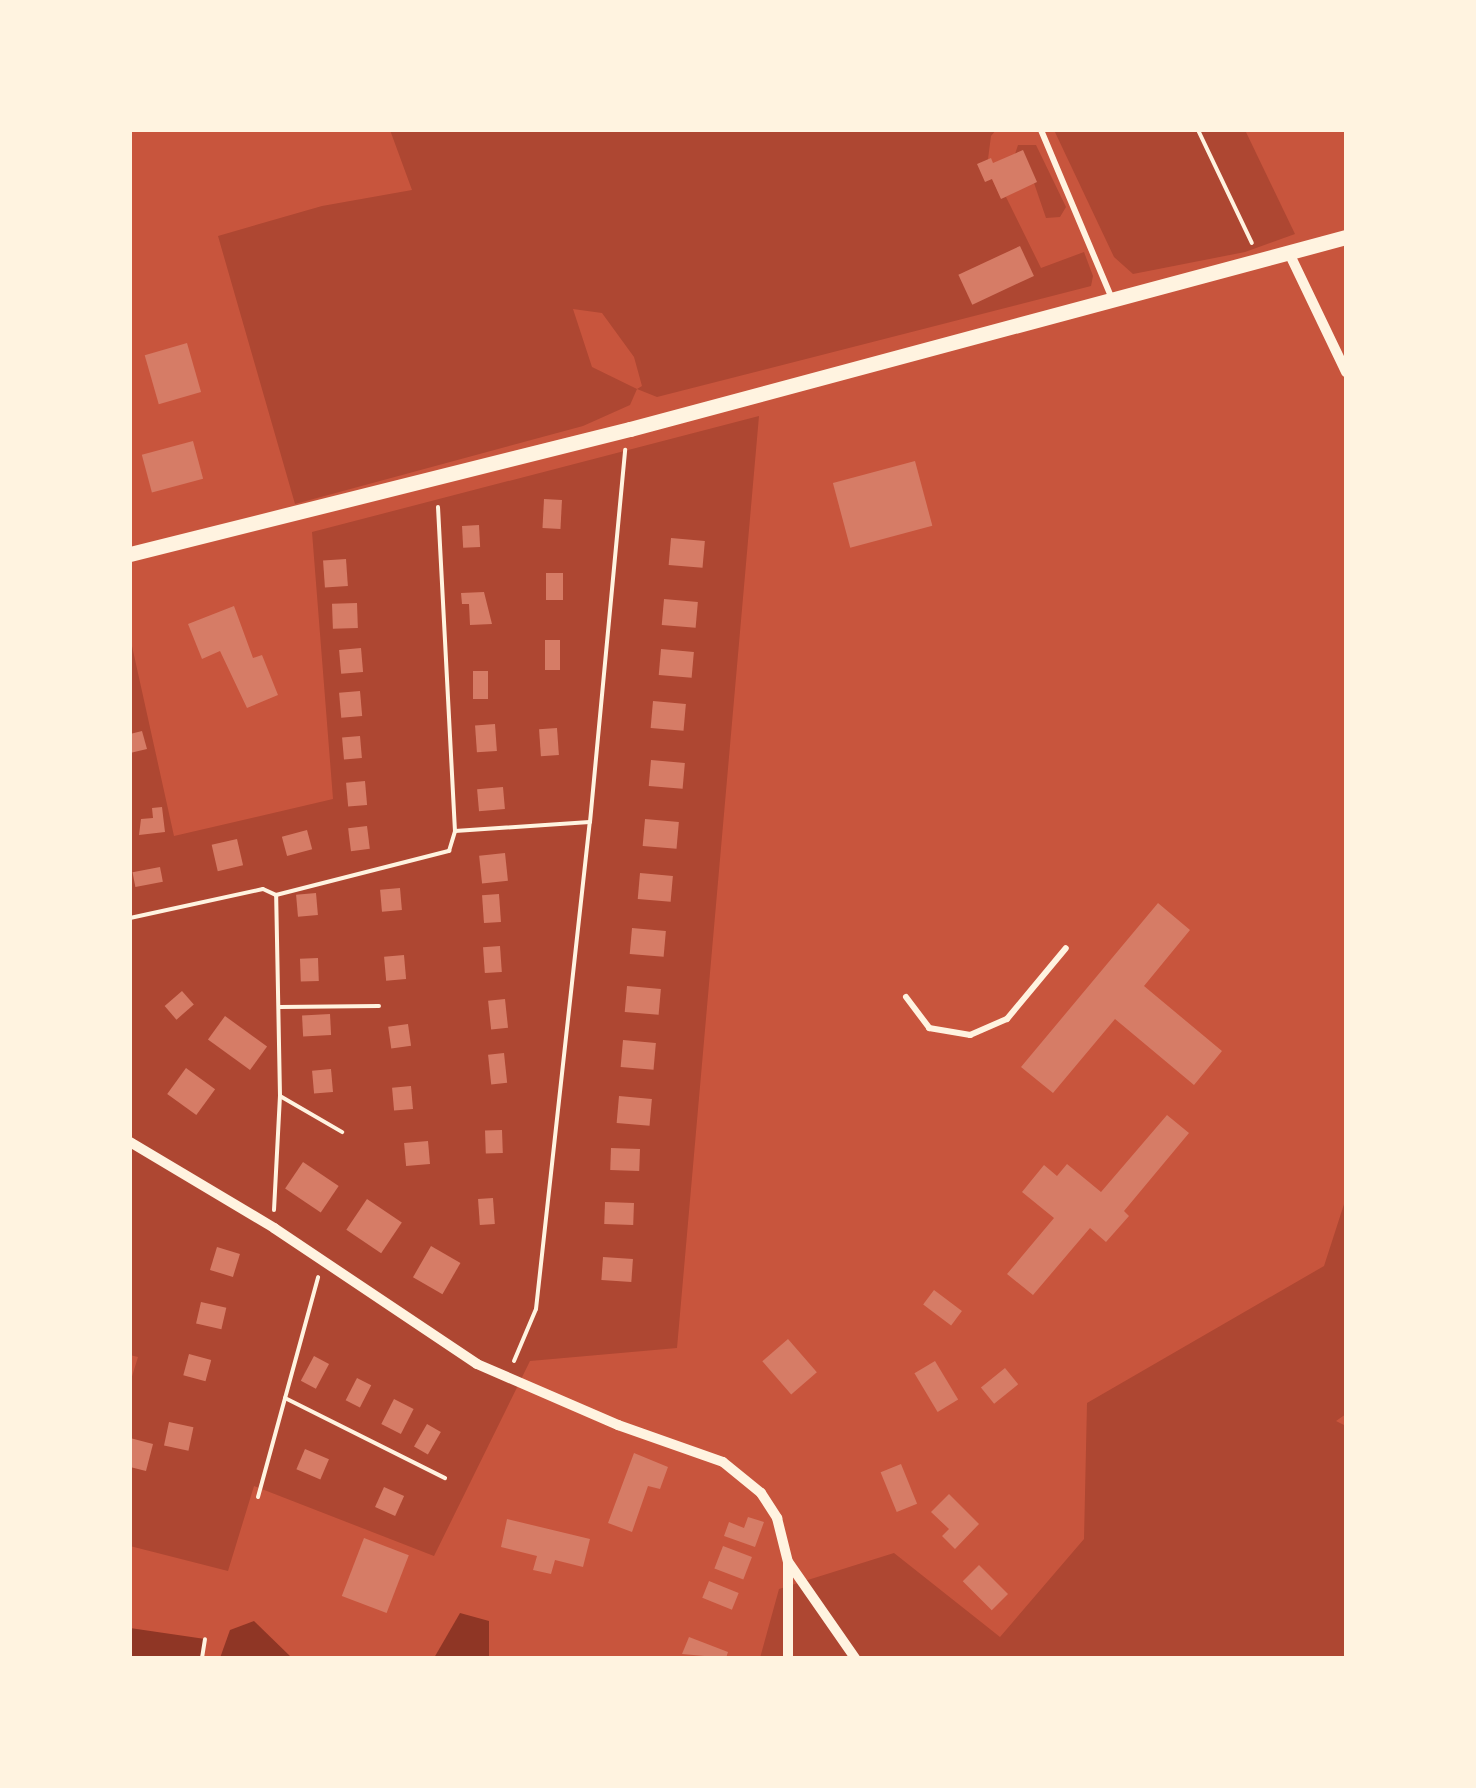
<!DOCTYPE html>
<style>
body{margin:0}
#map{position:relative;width:1476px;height:1788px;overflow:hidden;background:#c8553d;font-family:Manrope,sans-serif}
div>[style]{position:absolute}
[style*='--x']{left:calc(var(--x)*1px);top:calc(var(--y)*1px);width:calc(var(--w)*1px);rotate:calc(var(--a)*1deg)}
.green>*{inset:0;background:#ae4732}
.water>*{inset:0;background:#8f3625}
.building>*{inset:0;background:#d67c66;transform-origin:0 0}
.path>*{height:4px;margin:-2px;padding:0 2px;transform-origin:2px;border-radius:2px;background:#fff3e0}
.service>*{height:6px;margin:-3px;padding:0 3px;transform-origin:3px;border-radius:3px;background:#fff3e0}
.minor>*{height:10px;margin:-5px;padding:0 5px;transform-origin:5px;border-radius:5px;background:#fff3e0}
.tertiary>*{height:15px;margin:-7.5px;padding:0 7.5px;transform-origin:7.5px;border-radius:7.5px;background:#fff3e0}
span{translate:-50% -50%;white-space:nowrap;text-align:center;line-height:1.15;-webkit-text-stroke:8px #fff3e0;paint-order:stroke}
.frame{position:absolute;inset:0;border:132px solid #fff3e0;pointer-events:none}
</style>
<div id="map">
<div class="green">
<div style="clip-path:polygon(evenodd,390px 130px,996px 130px,991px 136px,988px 159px,992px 179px,1001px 198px,1006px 197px,1041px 268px,1084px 252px,1093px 276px,1091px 286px,657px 397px,637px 389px,630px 405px,583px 426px,295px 504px,218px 236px,322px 206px,412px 190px,390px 130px,573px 309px,602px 313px,634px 357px,642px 386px,637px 389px,592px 367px,573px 309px)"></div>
<div style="clip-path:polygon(1054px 130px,1245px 130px,1295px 234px,1245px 252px,1133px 274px,1114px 257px)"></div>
<div style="clip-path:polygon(1018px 145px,1036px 145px,1066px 207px,1060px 217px,1046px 218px,1023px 151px,1015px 154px)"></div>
<div style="clip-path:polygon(759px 416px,677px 1348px,530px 1361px,434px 1556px,254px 1486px,228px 1571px,130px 1546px,130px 1383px,138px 1357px,130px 1355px,130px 637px,174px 836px,333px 799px,312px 532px)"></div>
<div style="clip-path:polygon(1346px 1198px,1346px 1414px,1336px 1421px,1346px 1426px,1346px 1658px,760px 1658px,779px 1589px,894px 1553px,1000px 1637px,1084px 1539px,1087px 1403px,1324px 1266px)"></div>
</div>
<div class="water">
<div style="clip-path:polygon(460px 1613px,489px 1621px,489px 1658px,434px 1658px)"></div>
<div style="clip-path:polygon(254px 1621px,292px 1658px,220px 1658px,230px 1630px)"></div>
<div style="clip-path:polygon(130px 1628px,205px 1639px,200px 1658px,130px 1658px)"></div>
</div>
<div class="building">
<div style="clip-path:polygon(1023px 150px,1037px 182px,1001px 199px,992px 179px,985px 182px,977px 164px,991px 158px,993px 163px)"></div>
<div style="left:1020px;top:246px;width:33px;height:68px;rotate:65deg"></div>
<div style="left:187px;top:343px;width:51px;height:44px;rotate:74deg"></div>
<div style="left:193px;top:441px;width:39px;height:53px;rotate:75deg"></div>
<div style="left:915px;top:461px;width:67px;height:85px;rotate:75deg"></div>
<div style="left:544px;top:499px;width:18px;height:29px;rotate:3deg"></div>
<div style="left:479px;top:525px;width:22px;height:17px;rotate:87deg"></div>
<div style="left:671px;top:538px;width:34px;height:27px;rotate:5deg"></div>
<div style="left:346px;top:559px;width:27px;height:23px;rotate:86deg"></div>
<div style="left:546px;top:573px;width:17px;height:27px"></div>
<div style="clip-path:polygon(484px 592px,492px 624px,470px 625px,469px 604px,462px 604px,461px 593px)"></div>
<div style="left:664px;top:599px;width:34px;height:26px;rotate:5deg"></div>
<div style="left:357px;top:603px;width:25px;height:25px;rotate:88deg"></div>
<div style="clip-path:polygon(234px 606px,253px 658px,262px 655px,278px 695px,247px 708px,220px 651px,202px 659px,188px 624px)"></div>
<div style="left:545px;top:640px;width:15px;height:30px"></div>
<div style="left:361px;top:648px;width:24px;height:22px;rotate:85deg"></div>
<div style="left:661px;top:649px;width:33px;height:26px;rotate:5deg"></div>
<div style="left:473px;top:671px;width:15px;height:28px"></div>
<div style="left:360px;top:691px;width:25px;height:21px;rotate:85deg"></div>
<div style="left:653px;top:701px;width:33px;height:27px;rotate:5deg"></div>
<div style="left:495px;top:724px;width:27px;height:20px;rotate:86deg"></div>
<div style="left:557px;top:728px;width:27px;height:18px;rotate:86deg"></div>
<div style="clip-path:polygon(142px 731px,147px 749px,130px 753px,130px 734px)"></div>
<div style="left:360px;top:736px;width:22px;height:18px;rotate:85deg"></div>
<div style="left:651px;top:760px;width:34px;height:26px;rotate:5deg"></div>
<div style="left:365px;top:781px;width:24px;height:19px;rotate:85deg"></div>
<div style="left:503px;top:787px;width:22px;height:26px;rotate:85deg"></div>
<div style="clip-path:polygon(162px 807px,165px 832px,139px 835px,141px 819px,153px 818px,152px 808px)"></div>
<div style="left:645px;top:819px;width:34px;height:27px;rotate:5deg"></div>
<div style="left:367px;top:826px;width:23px;height:19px;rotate:83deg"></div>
<div style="left:307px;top:830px;width:20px;height:26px;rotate:75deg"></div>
<div style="left:237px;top:839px;width:27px;height:26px;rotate:77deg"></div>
<div style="left:505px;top:853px;width:28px;height:26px;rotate:84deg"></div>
<div style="left:160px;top:867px;width:15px;height:28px;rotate:79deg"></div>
<div style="left:640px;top:873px;width:33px;height:26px;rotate:5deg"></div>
<div style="left:400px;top:888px;width:22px;height:20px;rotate:85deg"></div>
<div style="left:316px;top:893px;width:22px;height:20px;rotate:85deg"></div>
<div style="left:499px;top:894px;width:28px;height:17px;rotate:86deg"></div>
<div style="clip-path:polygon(1158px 903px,1190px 930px,1144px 986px,1222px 1051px,1194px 1085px,1115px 1019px,1053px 1093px,1021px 1067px)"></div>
<div style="left:632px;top:928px;width:34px;height:26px;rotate:5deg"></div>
<div style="left:500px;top:946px;width:26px;height:17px;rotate:86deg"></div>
<div style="left:404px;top:955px;width:24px;height:20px;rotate:85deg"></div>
<div style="left:318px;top:958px;width:23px;height:18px;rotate:88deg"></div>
<div style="left:627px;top:986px;width:34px;height:26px;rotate:5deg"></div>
<div style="left:182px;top:991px;width:18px;height:23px;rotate:49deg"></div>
<div style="left:505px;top:999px;width:29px;height:17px;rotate:84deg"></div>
<div style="left:330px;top:1014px;width:21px;height:28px;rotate:87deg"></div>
<div style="left:225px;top:1016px;width:52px;height:29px;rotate:36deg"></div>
<div style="left:408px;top:1024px;width:22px;height:20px;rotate:82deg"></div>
<div style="left:623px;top:1040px;width:33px;height:27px;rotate:5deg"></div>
<div style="left:504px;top:1053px;width:30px;height:16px;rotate:84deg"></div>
<div style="left:186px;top:1068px;width:36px;height:32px;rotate:36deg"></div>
<div style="left:331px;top:1069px;width:23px;height:19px;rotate:85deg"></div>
<div style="left:411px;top:1086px;width:23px;height:19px;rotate:85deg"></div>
<div style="left:619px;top:1096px;width:33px;height:27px;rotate:5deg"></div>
<div style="clip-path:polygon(1167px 1115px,1189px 1133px,1124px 1211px,1129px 1216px,1106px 1242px,1090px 1228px,1033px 1295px,1007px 1274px,1054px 1218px,1022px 1192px,1044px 1165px,1057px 1176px,1067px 1164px,1101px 1192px)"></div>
<div style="left:502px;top:1130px;width:23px;height:17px;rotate:88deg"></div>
<div style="left:428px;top:1141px;width:23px;height:24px;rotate:85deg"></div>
<div style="left:611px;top:1148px;width:29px;height:22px;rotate:2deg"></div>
<div style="left:303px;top:1162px;width:43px;height:32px;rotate:34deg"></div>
<div style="left:493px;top:1198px;width:26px;height:15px;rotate:86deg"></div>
<div style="left:367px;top:1199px;width:42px;height:37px;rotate:34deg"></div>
<div style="left:605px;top:1202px;width:29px;height:22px;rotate:2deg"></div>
<div style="left:431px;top:1246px;width:34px;height:36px;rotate:30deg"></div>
<div style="left:217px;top:1247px;width:24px;height:24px;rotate:17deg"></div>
<div style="left:603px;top:1257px;width:30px;height:23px;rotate:4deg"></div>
<div style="left:934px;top:1290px;width:35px;height:18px;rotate:37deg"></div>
<div style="left:201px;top:1302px;width:26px;height:22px;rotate:13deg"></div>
<div style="left:788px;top:1339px;width:44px;height:34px;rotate:49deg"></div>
<div style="left:189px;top:1354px;width:23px;height:22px;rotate:15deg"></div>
<div style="left:314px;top:1356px;width:17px;height:28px;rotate:28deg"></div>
<div style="left:935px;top:1361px;width:45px;height:24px;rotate:59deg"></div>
<div style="left:1005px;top:1368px;width:21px;height:31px;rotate:51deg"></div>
<div style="left:357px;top:1378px;width:16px;height:25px;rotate:27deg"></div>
<div style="left:394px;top:1399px;width:22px;height:28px;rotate:27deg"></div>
<div style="left:169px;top:1422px;width:25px;height:24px;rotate:12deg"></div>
<div style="left:427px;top:1424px;width:16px;height:26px;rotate:30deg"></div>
<div style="clip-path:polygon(130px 1438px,153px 1444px,146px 1471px,130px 1467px)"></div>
<div style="left:305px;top:1449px;width:26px;height:22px;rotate:23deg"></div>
<div style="clip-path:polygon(634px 1453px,668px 1467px,660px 1489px,648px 1486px,632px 1532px,608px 1523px)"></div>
<div style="left:901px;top:1464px;width:43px;height:22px;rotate:68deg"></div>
<div style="left:384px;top:1487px;width:22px;height:22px;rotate:24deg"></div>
<div style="clip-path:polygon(949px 1494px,979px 1524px,955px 1549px,942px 1536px,949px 1529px,931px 1512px)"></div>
<div style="clip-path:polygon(748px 1517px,764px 1522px,755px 1547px,724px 1536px,729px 1522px,744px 1528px)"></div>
<div style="clip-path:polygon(507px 1519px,590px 1539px,583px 1567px,555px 1560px,551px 1574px,533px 1570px,537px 1556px,501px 1547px)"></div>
<div style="left:364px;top:1538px;width:48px;height:62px;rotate:21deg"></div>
<div style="left:723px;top:1546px;width:31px;height:24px;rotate:21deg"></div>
<div style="left:979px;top:1565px;width:41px;height:23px;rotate:45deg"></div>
<div style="left:709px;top:1581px;width:32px;height:18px;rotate:22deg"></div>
<div style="clip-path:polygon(689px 1637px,728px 1652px,726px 1658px,682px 1654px)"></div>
</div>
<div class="path">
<div style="--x:1198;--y:130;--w:125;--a:64.5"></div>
<div style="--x:438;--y:507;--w:324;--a:87"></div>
<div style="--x:455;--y:831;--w:135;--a:-3.8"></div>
<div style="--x:130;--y:918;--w:136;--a:-12.3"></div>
<div style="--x:263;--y:889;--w:14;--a:25"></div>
<div style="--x:276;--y:895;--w:179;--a:-14.3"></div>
<div style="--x:449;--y:851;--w:21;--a:-73"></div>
<div style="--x:280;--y:1007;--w:99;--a:-0.6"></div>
<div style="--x:280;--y:1096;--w:72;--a:30.1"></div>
<div style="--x:274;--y:1210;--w:114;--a:-87"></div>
<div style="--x:280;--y:1096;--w:201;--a:-91.1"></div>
<div style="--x:514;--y:1361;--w:56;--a:-67.1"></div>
<div style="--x:536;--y:1309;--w:490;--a:-83.7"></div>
<div style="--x:590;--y:822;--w:374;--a:-84.6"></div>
<div style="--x:285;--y:1398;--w:179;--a:26.6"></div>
<div style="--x:258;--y:1497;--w:228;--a:-74.7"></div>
<div style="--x:202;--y:1658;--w:19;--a:-81"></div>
</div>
<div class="service">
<div style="--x:1041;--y:130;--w:183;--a:67.2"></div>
<div style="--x:906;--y:997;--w:39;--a:53"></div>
<div style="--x:929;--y:1028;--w:42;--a:9.7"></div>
<div style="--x:970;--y:1035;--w:40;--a:-23.4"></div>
<div style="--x:1007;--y:1019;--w:92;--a:-50.3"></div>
</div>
<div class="minor">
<div style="--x:1290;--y:255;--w:130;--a:64.4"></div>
<div style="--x:130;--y:1142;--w:168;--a:30.8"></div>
<div style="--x:274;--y:1228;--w:244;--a:33.8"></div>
<div style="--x:477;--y:1364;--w:154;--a:23.4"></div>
<div style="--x:618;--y:1425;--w:111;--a:19.4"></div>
<div style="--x:723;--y:1462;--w:49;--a:39.2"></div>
<div style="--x:761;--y:1493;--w:30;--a:57"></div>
<div style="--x:777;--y:1518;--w:45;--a:76"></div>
<div style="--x:788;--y:1562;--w:96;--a:90"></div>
<div style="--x:789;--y:1563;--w:116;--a:55.2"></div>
</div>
<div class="tertiary">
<div style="--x:130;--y:554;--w:515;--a:-14.04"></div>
<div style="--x:630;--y:429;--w:741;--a:-15.01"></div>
</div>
<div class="frame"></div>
</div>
